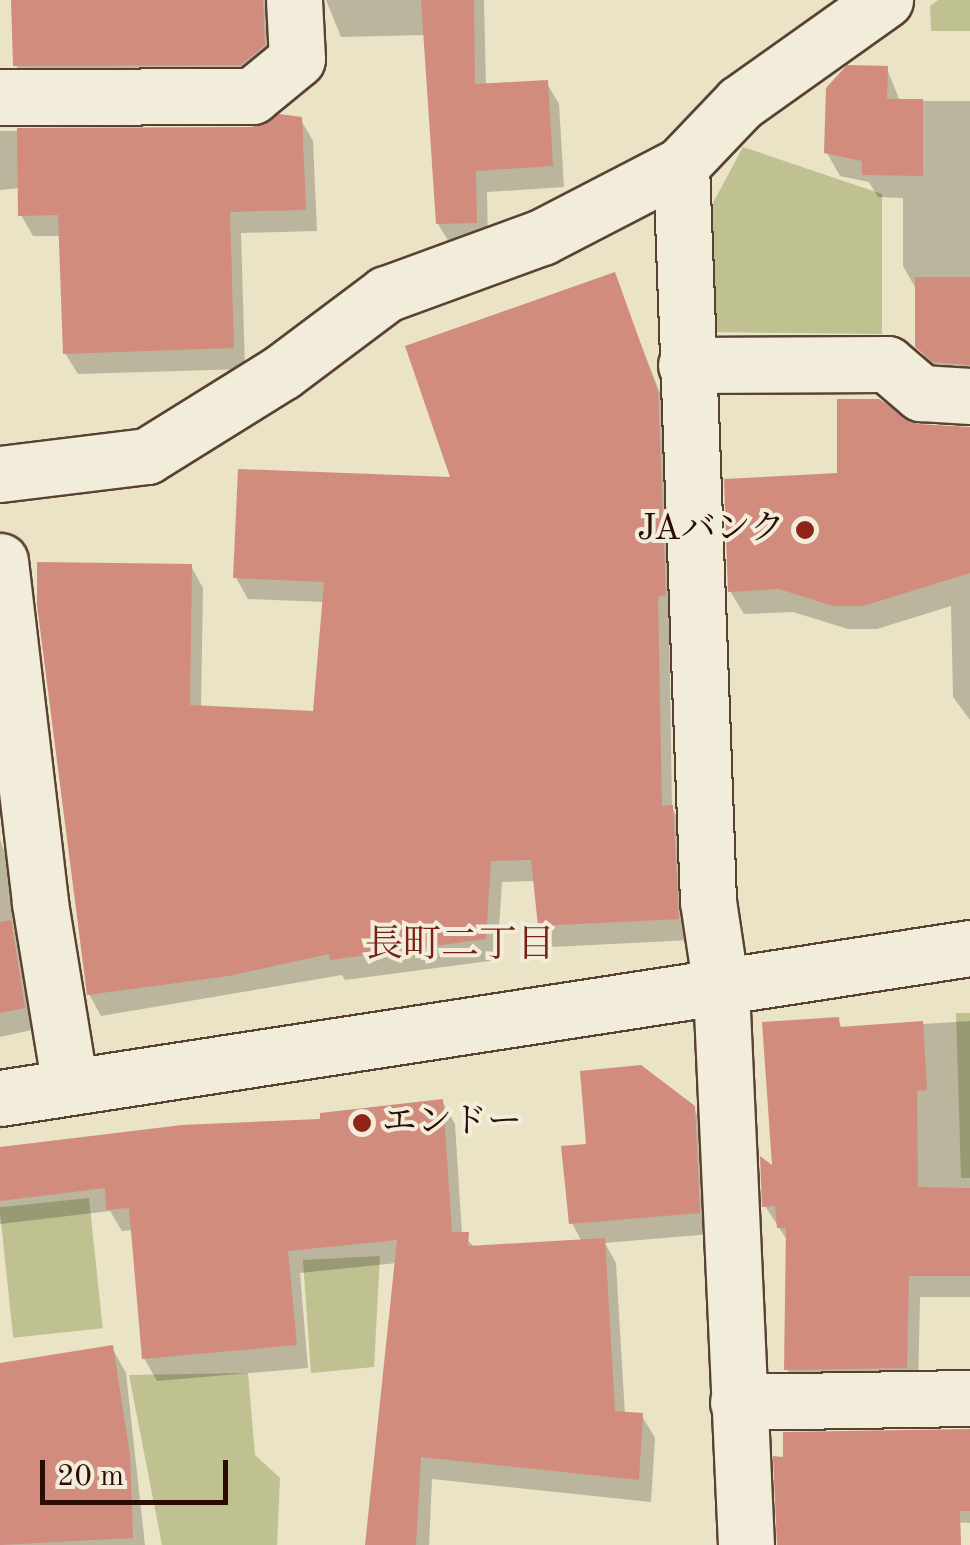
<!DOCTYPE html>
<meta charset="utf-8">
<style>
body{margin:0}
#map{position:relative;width:970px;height:1545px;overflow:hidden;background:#eae3c6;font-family:"Old Standard TT","Noto Serif JP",serif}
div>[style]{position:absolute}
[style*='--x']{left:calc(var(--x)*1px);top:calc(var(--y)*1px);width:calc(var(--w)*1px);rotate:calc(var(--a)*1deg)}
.green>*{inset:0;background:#bfc190;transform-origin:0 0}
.shadow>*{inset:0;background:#0003}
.building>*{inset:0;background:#d28c7e}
.roads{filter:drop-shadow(2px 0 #5a4233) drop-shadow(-2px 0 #5a4233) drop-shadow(0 2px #5a4233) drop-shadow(0 -2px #5a4233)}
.minor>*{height:55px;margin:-27.5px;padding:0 27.5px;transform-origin:27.5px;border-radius:27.5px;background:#f1edda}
.dots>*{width:28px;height:28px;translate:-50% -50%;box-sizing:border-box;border:5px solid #f1edda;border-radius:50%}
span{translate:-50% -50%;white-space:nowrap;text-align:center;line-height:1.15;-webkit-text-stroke:8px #f1edda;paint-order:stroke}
.poi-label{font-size:35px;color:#2a0c02}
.right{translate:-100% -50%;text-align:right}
.left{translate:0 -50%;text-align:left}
.neighbourhood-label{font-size:38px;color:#7a1f14}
.scale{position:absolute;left:40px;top:1460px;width:188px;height:45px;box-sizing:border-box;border:5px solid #2a0c02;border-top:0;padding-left:12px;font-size:30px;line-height:35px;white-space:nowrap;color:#2a0c02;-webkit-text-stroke:8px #f1edda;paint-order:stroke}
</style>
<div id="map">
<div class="green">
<div style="clip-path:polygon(938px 0,970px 0,970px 31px,931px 31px,930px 6px)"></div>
<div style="clip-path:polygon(743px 147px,882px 194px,882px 334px,707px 332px,707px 214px)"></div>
<div style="clip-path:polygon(956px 1013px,970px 1013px,970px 1178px,961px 1178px)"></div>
<div style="left:89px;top:1198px;width:131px;height:90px;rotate:84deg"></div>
<div style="clip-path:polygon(380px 1256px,374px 1367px,311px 1373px,303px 1260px)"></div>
<div style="clip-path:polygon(248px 1373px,255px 1455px,280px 1478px,277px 1545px,162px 1545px,129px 1375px)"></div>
</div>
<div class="shadow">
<div style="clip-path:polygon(14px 0,288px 0,276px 67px,28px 87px,16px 65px)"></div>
<div style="clip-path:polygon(326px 0,484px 0,486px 86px,546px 82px,559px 104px,564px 187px,487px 192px,488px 244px,451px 245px,438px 224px,426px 35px,341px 37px)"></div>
<div style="clip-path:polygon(887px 69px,900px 101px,970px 101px,970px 388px,932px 370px,918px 346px,916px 289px,903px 266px,903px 198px,878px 197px,869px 182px,840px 176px,827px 153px)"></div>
<div style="clip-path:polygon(301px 120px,313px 141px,317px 231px,241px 233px,245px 369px,78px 374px,65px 353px,61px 236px,33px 236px,21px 215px,20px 188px,0 190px,0 131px,253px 130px)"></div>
<div style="clip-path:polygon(614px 275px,669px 416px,676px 617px,669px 618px,672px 808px,684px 829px,690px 940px,553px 947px,540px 925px,536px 881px,502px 882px,497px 960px,345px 980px,342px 975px,101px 1016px,89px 994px,191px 566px,203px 588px,201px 708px,315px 713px,325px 602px,248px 599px,236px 578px,454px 480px)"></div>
<div style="clip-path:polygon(917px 426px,970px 429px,970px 720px,953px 697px,951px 606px,877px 629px,848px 629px,793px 612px,744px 614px,730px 591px,840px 475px)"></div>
<div style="clip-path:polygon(0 839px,14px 880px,36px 1029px,0 1037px)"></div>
<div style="clip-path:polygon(837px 1020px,843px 1029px,970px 1021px,970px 1297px,920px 1297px,918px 1389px,799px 1391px,787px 1369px,789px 1243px,765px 1206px)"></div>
<div style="clip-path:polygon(442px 1101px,455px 1124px,462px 1234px,475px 1248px,582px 1242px,572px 1223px,589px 1146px,693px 1108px,706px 1131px,711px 1234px,605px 1243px,616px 1263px,625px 1415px,642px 1416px,655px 1438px,651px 1502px,432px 1479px,429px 1545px,368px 1545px,397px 1263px,300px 1273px,308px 1368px,157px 1381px,144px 1358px,133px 1230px,122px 1231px,110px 1211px,0 1224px,0 1149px,323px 1122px)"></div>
<div style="clip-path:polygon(112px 1348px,126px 1373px,145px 1545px,0 1545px,0 1365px)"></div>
<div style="clip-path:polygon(970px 1432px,970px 1523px,798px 1514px)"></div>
</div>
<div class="building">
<div style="clip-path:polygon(11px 0,263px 0,265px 45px,241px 65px,13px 66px)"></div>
<div style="clip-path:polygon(421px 0,474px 0,475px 84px,548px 80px,553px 166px,476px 171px,477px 223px,436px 224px)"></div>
<div style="clip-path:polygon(847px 65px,888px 66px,887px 99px,923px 99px,923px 176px,862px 175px,862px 161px,824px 153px,826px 88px)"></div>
<div style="clip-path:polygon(279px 114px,302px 117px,306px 210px,230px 212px,234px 348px,63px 354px,58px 215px,18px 216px,17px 128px,252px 127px)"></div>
<div style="clip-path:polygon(615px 272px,658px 392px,666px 595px,658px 597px,662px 806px,673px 805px,679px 919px,538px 926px,531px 860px,491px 861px,486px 939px,330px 960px,329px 954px,229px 976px,87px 995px,37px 605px,37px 562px,192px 564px,190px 705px,313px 711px,324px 582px,233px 578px,238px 469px,450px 477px,405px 346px)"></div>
<div style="clip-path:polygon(915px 277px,970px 277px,970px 365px,933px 362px,915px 347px)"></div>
<div style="clip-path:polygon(837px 399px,879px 399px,918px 424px,970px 427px,970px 573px,863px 606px,833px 606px,779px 589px,728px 592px,724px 479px,837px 473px)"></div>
<div style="clip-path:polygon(11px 920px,25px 1008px,0 1013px,0 922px)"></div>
<div style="clip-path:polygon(839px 1017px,840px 1027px,923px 1021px,927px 1090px,917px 1091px,918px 1187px,970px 1188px,970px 1276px,909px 1276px,907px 1368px,784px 1370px,786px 1228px,777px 1228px,775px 1206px,762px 1207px,760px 1156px,772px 1165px,762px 1022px)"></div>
<div style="clip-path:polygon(641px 1065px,695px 1106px,700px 1213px,569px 1224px,561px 1146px,586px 1144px,580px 1071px)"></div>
<div style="clip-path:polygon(443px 1099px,452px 1232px,469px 1232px,468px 1246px,605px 1238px,615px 1411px,643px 1413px,639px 1480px,421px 1457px,416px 1545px,365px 1545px,397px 1240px,288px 1251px,297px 1345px,142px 1359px,129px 1208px,106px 1210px,105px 1188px,0 1201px,0 1147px,182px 1125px,320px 1119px,320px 1113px)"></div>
<div style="clip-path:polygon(113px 1345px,130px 1455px,133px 1538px,0 1545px,0 1363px)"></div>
<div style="clip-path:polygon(970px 1429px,970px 1511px,960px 1511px,961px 1545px,777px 1545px,773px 1456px,783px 1457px,783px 1432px)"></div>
</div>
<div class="roads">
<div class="minor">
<div style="--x:0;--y:97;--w:252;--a:-0.2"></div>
<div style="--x:252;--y:96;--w:58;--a:-39.4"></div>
<div style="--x:297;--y:59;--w:59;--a:-92.9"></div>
<div style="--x:686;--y:365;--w:201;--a:-0.3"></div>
<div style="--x:887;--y:364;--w:45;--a:40.5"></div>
<div style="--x:921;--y:393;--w:49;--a:3.5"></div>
<div style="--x:0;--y:474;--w:148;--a:-7"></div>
<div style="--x:147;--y:456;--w:159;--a:-31.9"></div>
<div style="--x:282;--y:372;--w:130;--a:-36.9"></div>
<div style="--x:386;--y:294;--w:166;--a:-20.1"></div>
<div style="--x:542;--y:237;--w:157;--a:-27.4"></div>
<div style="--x:0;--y:561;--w:344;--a:83.3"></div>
<div style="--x:40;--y:903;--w:186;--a:80.7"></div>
<div style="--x:0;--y:1098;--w:982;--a:-8.79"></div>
<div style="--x:738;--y:1402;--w:232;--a:-1"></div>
<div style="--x:746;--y:1545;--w:558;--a:-92.57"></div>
<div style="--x:721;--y:988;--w:88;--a:-98.5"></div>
<div style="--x:708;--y:901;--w:736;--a:-92.1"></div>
<div style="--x:681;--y:165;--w:86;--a:-46.4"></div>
<div style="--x:740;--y:103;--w:178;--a:-35.4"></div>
</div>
</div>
<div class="dots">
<div style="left:805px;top:530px;background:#8f2418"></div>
<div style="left:362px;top:1123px;background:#8f2418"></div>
</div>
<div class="poi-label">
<span class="right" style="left:785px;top:530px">JAバンク</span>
<span class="left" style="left:382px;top:1123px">エンドー</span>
</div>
<div class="neighbourhood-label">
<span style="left:460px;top:947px">長町二丁目</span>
</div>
<div class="scale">20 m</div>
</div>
